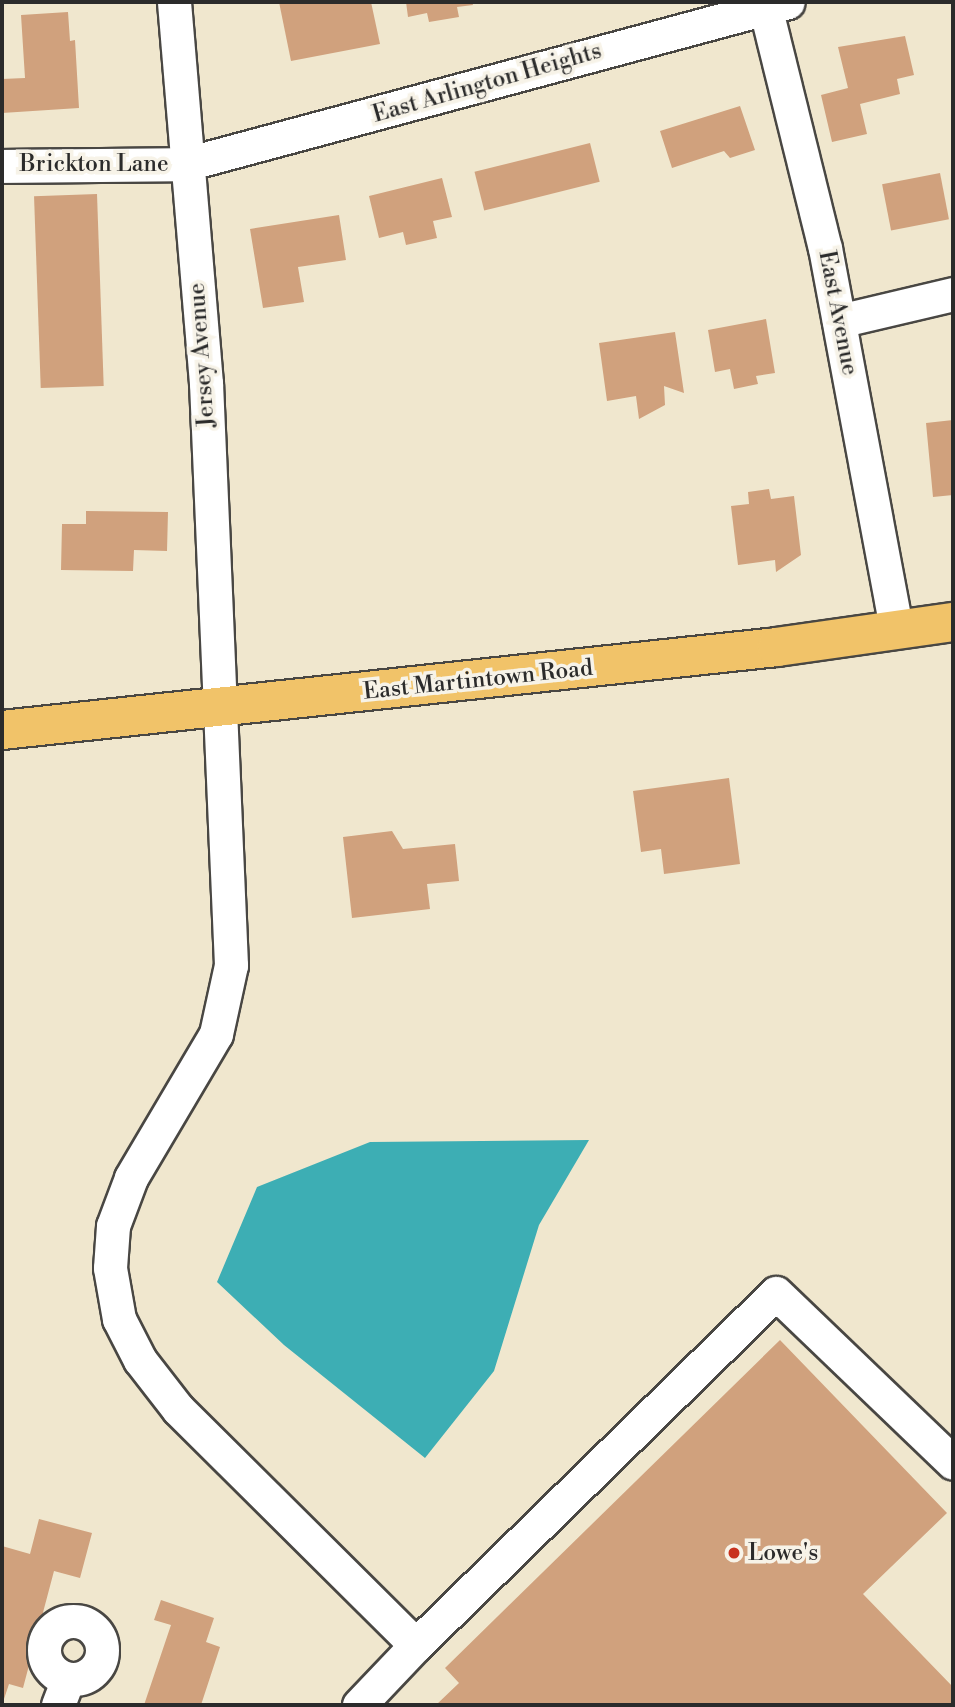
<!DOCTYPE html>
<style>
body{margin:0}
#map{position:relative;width:955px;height:1707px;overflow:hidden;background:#f0e7ce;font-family:"Libre Bodoni",serif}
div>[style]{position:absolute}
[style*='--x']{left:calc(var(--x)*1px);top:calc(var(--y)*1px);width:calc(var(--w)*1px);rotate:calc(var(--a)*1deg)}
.water>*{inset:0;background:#3daeb4}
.building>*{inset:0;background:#d0a17d;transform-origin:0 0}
.roads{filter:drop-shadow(2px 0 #494743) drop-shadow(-2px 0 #494743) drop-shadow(0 2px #494743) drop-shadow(0 -2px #494743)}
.minor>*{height:33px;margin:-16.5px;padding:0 16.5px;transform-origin:16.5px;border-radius:16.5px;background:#fff}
.minor>.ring{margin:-16.5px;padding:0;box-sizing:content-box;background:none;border:33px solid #fff;border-radius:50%}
.major>*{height:38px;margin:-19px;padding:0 19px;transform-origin:19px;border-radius:19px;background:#f1c369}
.dots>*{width:19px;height:19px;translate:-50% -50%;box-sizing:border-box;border:4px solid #f7f3e8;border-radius:50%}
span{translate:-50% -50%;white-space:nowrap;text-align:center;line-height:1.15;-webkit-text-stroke:7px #f7f3e8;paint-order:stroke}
.street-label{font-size:23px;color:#2b2b2b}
.poi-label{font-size:23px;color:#2b2b2b}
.left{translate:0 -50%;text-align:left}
.frame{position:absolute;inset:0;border:4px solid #2b2b2b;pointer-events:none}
</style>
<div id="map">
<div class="water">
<div style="clip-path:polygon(589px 1140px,539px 1225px,494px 1371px,425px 1458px,284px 1345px,217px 1282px,257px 1187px,370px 1142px)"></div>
</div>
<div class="building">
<div style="clip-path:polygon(279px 2px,371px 2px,380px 44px,291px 61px)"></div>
<div style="clip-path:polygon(406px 2px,472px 2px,473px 5px,457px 7px,459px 17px,429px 22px,427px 13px,408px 17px)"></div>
<div style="clip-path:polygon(68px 12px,70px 41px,75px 40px,79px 108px,2px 113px,2px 79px,25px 78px,21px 15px)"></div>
<div style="clip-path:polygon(905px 36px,914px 75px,897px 79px,900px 94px,860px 104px,867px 134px,832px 142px,821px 95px,848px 88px,838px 47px)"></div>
<div style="clip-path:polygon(740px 106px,755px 150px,730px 158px,724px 151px,672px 168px,660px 131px)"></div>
<div style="left:590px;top:143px;width:40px;height:119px;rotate:76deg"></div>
<div style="left:940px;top:173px;width:47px;height:59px;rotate:79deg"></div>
<div style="clip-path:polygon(442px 178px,452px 217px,433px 221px,437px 238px,406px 245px,403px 232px,379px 238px,369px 196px)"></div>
<div style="left:97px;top:194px;width:192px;height:63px;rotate:88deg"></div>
<div style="clip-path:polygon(339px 215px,346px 260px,298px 267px,304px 302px,263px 308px,250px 229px)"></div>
<div style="clip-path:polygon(766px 319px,775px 373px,756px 376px,758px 384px,734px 389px,730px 369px,715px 372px,708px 330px)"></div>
<div style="clip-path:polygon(675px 332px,684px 393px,664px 386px,665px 405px,639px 419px,636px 396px,607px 401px,599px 343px)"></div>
<div style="clip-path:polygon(953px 420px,953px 495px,933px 497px,926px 423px)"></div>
<div style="clip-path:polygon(769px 489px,771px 499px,794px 496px,801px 555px,776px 572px,775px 560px,738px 565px,731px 506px,749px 504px,748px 492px)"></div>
<div style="clip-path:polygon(86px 511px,168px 512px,167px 551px,134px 550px,133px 571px,61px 570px,62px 524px,86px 524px)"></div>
<div style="clip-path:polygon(729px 778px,740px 864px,664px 874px,661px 849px,641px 852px,633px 791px)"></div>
<div style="clip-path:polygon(392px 831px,403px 849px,455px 844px,459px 881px,427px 884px,430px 909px,352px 918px,343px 837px)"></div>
<div style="clip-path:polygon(780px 1340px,947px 1513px,863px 1594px,953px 1687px,953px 1705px,436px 1705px,459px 1683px,445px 1668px)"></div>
<div style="clip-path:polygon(39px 1519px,92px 1533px,80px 1578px,54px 1571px,23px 1688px,9px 1684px,2px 1705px,2px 1546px,30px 1554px)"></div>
<div style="clip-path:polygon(161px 1600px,214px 1618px,206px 1642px,220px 1647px,201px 1705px,144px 1705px,171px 1625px,154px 1620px)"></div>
</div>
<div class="roads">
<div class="minor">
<div style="--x:174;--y:2;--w:382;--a:85.2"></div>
<div style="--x:206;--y:383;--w:583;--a:87.54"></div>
<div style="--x:231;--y:965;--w:71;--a:102.3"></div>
<div style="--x:216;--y:1034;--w:167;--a:120.6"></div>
<div style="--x:131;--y:1178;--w:51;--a:110.6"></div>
<div style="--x:113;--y:1226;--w:42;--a:94.1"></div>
<div style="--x:110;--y:1268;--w:52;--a:80"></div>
<div style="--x:119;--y:1319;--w:46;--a:62.9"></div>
<div style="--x:140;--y:1360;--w:62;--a:52.2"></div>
<div style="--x:178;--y:1409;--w:335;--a:44.8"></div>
<div style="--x:416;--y:1645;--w:83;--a:133.5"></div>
<div style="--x:764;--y:2;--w:253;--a:76.1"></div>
<div style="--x:825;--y:248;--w:387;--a:79.4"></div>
<div style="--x:2;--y:166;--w:184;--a:-0.6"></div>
<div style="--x:186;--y:164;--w:623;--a:-15.06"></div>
<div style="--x:839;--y:321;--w:117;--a:-13.3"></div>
<div class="ring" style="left:44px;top:1621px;width:25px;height:25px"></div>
<div style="--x:416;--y:1645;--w:503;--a:-44.36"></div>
<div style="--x:776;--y:1293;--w:245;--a:43.8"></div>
<div style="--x:58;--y:1705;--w:28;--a:-69"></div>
</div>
<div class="major">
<div style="--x:2;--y:730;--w:779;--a:-6.11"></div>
<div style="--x:777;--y:647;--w:178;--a:-8.1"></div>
</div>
</div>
<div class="dots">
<div style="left:734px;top:1553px;background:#c8321e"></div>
</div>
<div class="street-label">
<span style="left:487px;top:83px;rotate:-16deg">East Arlington Heights</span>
<span style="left:94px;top:164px">Brickton Lane</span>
<span style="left:838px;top:313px;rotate:79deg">East Avenue</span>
<span style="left:202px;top:355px;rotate:-94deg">Jersey Avenue</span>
<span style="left:478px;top:680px;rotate:-6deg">East Martintown Road</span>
</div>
<div class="poi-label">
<span class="left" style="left:748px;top:1553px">Lowe's</span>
</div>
<div class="frame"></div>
</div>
